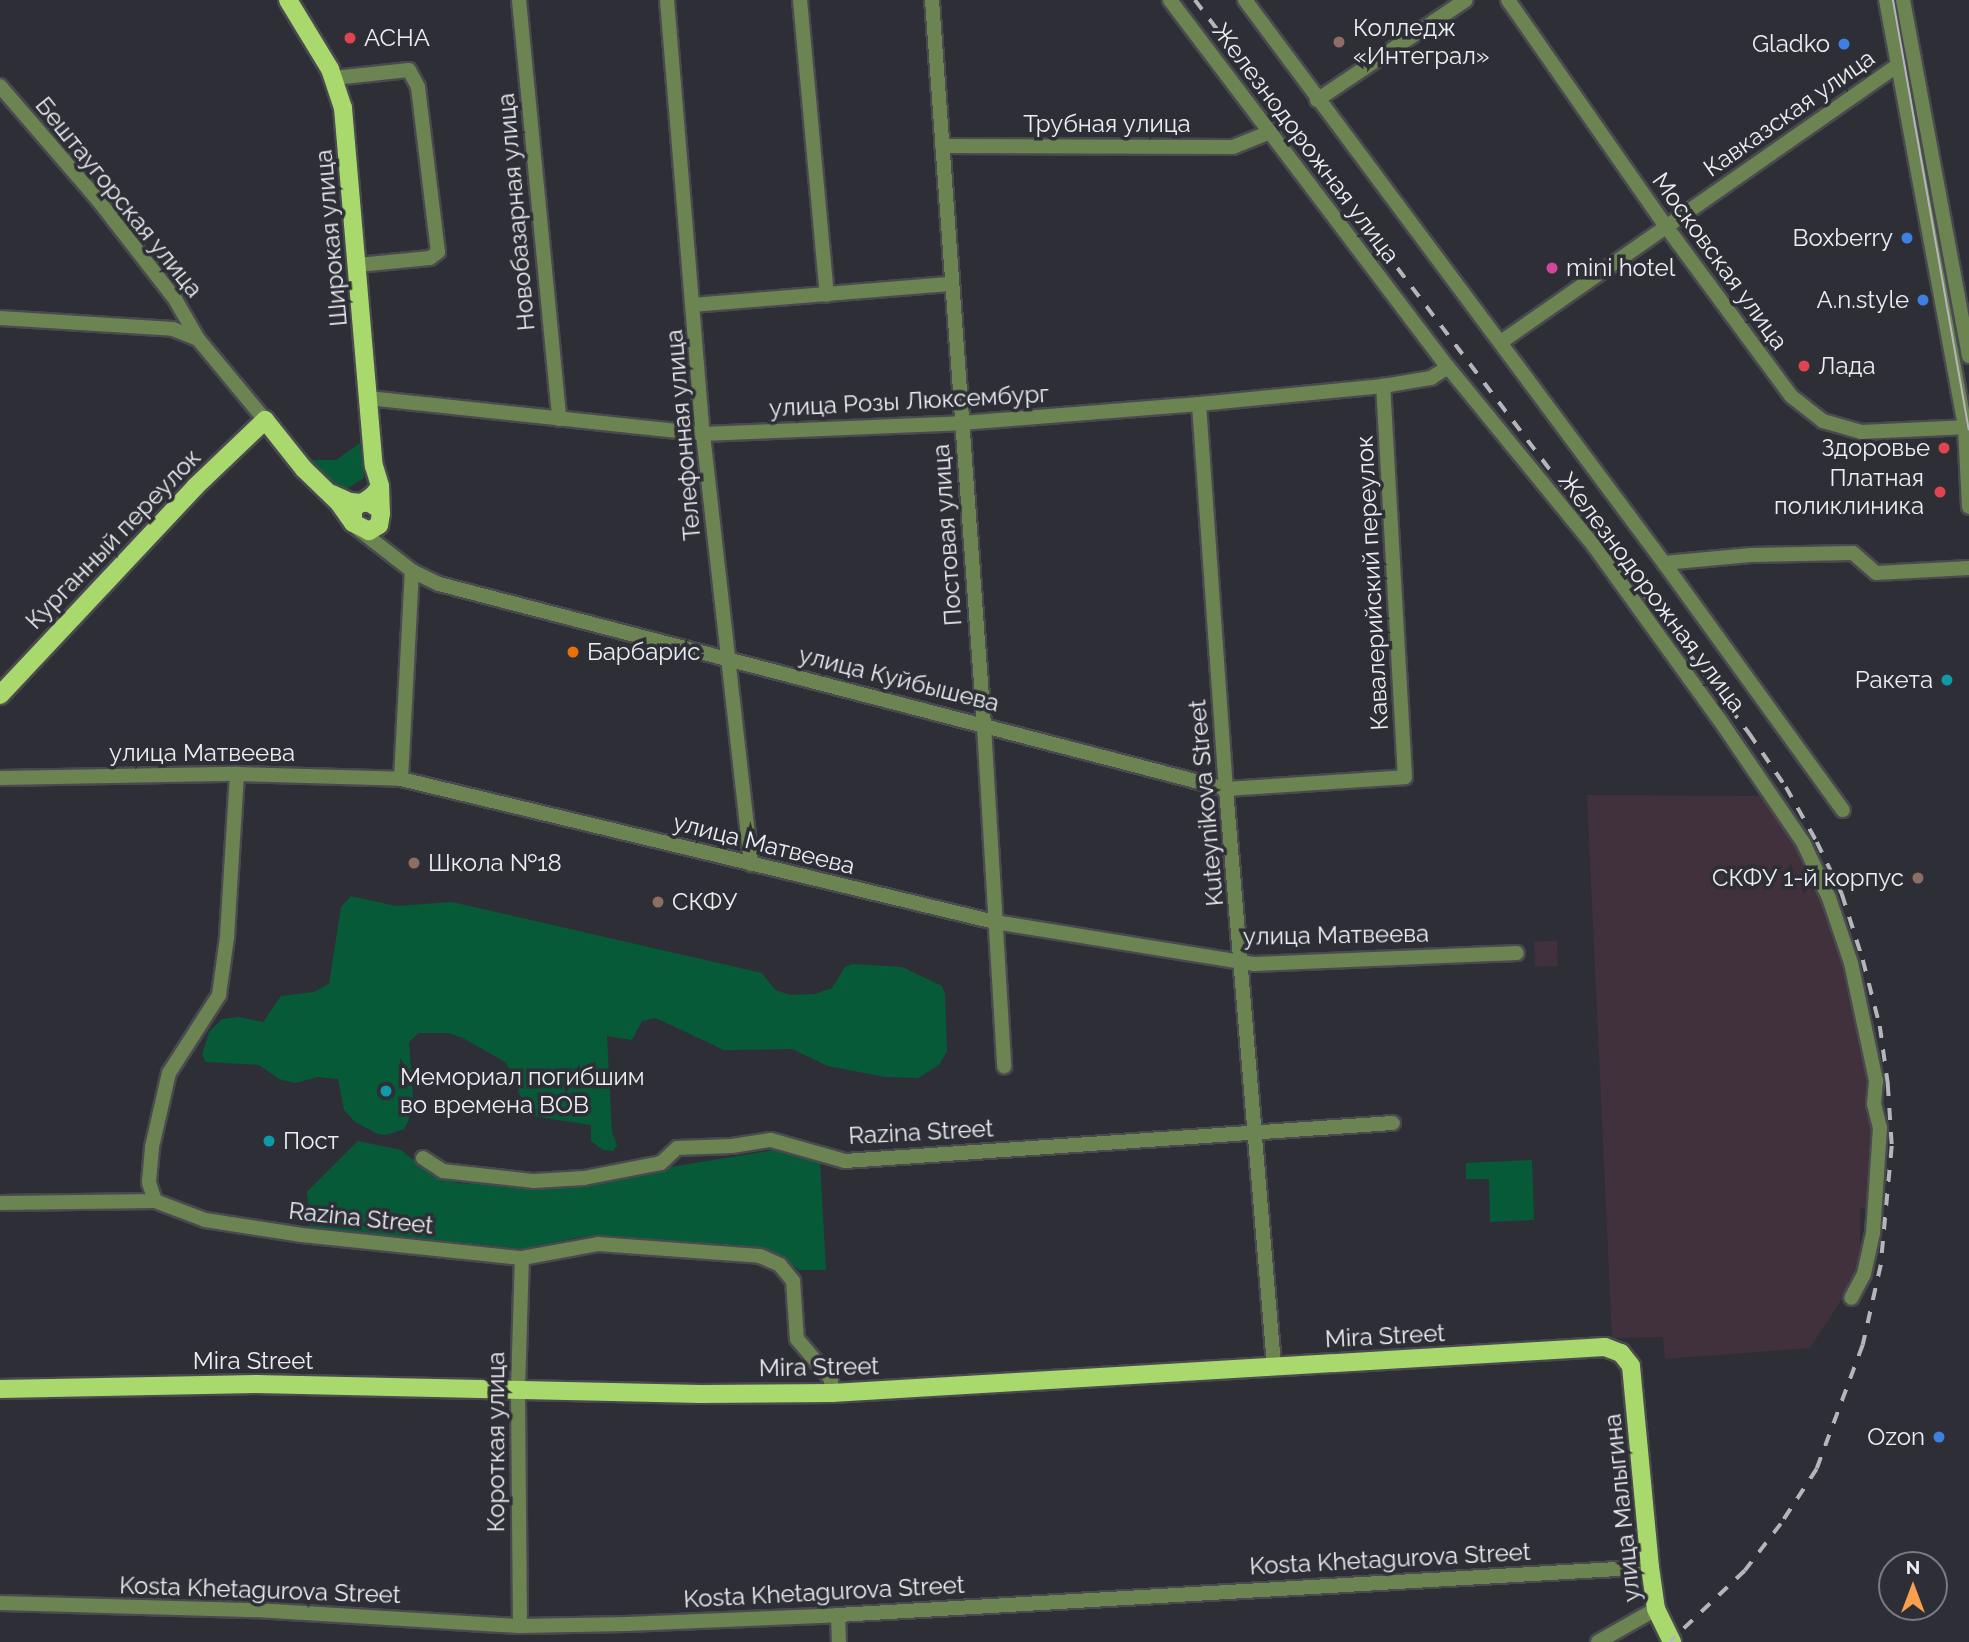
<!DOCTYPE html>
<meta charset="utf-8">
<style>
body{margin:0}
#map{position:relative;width:1969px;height:1642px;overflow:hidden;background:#2e2e36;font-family:Raleway,sans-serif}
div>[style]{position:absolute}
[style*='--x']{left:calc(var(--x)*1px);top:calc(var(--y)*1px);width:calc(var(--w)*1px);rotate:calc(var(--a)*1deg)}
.industrial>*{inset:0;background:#41313c;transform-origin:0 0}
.green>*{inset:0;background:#075a38}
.roads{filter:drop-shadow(2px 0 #494950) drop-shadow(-2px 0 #494950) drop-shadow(0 2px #494950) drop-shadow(0 -2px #494950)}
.minor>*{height:14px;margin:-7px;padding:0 7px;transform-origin:7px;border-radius:7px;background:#6c8451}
.major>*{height:18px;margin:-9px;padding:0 9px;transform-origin:9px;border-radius:9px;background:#a9d96c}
.tram>*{height:2px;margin:-1px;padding:0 1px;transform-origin:1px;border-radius:1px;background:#b5b6bc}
.rail>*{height:3.5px;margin-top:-1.75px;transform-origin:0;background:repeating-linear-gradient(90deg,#b5b6bc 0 12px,transparent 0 24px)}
.dots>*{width:19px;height:19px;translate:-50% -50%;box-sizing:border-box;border:4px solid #2e2e36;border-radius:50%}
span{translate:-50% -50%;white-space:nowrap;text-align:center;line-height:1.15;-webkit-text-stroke:7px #2e2e36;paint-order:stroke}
.poi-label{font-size:24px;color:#edeef3}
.left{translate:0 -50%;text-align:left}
.right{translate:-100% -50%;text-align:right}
.street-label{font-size:24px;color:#edeef3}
.north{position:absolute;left:1878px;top:1551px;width:70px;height:70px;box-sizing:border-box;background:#2e2e36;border:2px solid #7a7b82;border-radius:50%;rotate:0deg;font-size:19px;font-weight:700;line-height:28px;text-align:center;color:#edeef3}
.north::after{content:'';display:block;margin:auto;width:24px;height:32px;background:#f9a04d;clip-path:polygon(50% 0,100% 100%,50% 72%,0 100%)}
</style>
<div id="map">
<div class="industrial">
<div style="clip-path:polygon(1587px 795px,1769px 796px,1799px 845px,1828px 912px,1861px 1041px,1870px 1099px,1872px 1208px,1860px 1208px,1860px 1271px,1810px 1348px,1665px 1359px,1663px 1337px,1612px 1338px)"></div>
<div style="left:1557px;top:941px;width:25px;height:23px;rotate:88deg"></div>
</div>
<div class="green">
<div style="clip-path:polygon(360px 443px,364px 478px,348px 488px,330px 485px,301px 460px,305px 456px,311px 460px,336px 460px)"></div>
<div style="clip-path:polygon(351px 896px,396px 906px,452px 902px,762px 973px,775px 990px,790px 995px,815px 994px,832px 988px,845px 967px,853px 964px,902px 967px,942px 986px,945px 994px,947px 1051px,939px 1065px,918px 1078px,885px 1077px,828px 1066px,792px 1049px,724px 1050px,656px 1018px,642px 1021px,632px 1040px,607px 1036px,612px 1132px,617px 1145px,613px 1151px,603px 1150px,591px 1141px,591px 1125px,526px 1115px,514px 1076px,505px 1062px,463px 1038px,448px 1033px,419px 1033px,409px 1042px,413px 1098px,408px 1122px,404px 1129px,386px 1135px,378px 1134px,355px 1122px,344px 1110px,338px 1079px,318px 1077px,295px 1083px,279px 1079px,259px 1065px,206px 1062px,202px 1055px,209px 1032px,222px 1019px,239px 1017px,263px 1022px,281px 996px,314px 992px,329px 984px,341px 907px)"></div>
<div style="clip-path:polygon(358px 1141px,401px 1150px,433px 1175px,457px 1183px,549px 1187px,774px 1150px,820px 1162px,826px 1270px,799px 1270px,773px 1252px,652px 1240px,580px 1237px,525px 1249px,310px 1227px,307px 1192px)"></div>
<div style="clip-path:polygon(1532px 1160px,1534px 1220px,1490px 1222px,1489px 1179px,1466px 1179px,1466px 1163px)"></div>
</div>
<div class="roads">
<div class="minor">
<div style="--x:519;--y:0;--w:421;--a:84.5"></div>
<div style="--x:667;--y:0;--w:435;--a:85.3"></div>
<div style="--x:703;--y:434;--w:433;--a:83.6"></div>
<div style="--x:800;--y:0;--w:296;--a:84.8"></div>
<div style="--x:932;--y:0;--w:728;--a:85.9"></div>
<div style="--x:984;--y:726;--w:341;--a:86.6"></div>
<div style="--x:1170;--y:0;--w:460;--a:52.9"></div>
<div style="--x:1448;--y:367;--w:231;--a:50.8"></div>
<div style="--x:1594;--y:546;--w:213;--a:54.2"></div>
<div style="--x:1719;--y:719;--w:149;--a:55.7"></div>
<div style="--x:1803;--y:842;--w:62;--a:65.1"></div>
<div style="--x:1829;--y:898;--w:69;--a:71.3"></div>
<div style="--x:1851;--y:963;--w:121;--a:78"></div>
<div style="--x:1876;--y:1081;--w:23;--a:95"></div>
<div style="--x:1874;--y:1104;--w:25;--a:76"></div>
<div style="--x:1880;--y:1128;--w:105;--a:93.8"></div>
<div style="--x:1873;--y:1233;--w:42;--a:102.4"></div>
<div style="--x:1864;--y:1274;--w:27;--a:118"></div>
<div style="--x:1245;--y:0;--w:702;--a:53.34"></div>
<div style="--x:1664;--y:563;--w:305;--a:54.1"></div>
<div style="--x:1508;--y:0;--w:274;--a:55.1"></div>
<div style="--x:1665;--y:225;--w:212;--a:53.6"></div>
<div style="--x:1791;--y:396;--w:41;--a:38"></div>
<div style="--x:1823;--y:421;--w:40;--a:16"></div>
<div style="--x:1861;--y:432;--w:108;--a:-2.7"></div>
<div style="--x:1886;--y:0;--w:435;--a:79.5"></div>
<div style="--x:1965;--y:428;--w:79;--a:87.1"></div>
<div style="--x:1903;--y:0;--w:362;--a:79.5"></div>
<div style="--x:334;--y:78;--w:75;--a:-6.1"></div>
<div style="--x:409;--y:70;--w:19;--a:62"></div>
<div style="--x:418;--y:87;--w:166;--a:83.1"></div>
<div style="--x:438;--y:252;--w:10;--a:143"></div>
<div style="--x:430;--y:258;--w:72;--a:174.4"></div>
<div style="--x:0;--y:86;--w:150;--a:49.3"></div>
<div style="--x:98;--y:200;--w:125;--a:52.1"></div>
<div style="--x:175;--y:299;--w:46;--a:60.1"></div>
<div style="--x:1317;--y:100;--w:179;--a:-33.9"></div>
<div style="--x:942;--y:146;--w:291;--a:0.2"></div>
<div style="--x:1233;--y:147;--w:40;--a:-22"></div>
<div style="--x:693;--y:305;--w:259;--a:-4.7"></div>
<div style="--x:0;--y:318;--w:173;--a:3.6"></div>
<div style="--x:173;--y:329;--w:27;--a:22"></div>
<div style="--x:198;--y:339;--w:105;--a:50.4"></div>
<div style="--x:1501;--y:342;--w:482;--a:-34.9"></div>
<div style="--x:368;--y:398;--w:337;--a:6.1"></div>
<div style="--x:703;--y:434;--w:259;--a:-2.4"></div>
<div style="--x:962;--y:423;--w:238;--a:-4.6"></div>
<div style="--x:1199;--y:404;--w:185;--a:-5.6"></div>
<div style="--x:1383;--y:386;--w:49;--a:-9.5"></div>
<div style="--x:1431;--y:378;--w:20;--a:-33"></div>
<div style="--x:1199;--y:404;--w:386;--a:86"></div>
<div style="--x:1226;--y:789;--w:579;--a:85.24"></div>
<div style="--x:357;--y:528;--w:70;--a:38"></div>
<div style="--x:412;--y:571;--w:30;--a:26"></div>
<div style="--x:439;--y:584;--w:813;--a:14.6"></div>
<div style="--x:1226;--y:789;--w:179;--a:-3.8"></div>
<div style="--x:1405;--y:777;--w:392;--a:-93.2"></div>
<div style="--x:1664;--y:563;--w:87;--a:-5.3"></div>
<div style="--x:1751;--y:555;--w:102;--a:-1.1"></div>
<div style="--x:1853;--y:553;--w:30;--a:41"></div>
<div style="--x:1876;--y:573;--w:93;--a:-3.1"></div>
<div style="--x:0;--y:778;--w:237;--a:-1"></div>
<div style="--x:237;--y:774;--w:164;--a:1.7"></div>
<div style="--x:401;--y:779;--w:611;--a:13.54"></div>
<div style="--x:995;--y:922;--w:263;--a:9.2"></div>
<div style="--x:1255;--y:964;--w:262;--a:-2.4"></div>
<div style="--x:401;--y:779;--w:208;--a:-87"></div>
<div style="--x:423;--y:1158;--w:24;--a:33"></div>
<div style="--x:443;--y:1171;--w:92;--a:6.3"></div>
<div style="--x:534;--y:1181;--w:50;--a:-3.4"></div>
<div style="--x:584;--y:1178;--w:78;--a:-11"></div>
<div style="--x:661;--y:1163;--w:22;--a:-43"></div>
<div style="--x:677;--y:1148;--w:55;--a:-2.1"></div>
<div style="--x:732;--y:1146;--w:39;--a:-9"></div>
<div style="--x:771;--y:1140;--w:77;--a:15.8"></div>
<div style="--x:845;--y:1161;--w:549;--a:-3.97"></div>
<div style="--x:155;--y:1201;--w:20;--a:-108"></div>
<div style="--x:149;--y:1182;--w:35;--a:-85"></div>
<div style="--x:152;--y:1147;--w:76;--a:-77.1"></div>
<div style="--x:169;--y:1073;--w:93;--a:-57.3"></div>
<div style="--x:219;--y:995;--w:59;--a:-82.1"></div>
<div style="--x:227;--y:937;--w:163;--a:-86.5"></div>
<div style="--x:0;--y:1203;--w:155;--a:-0.7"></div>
<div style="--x:155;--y:1201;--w:53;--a:20.8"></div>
<div style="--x:205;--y:1220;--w:98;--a:8.8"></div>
<div style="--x:302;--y:1235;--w:221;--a:6"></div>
<div style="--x:522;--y:1258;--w:77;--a:-10.4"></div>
<div style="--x:598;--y:1244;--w:162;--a:4.2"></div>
<div style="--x:760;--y:1256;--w:22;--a:24"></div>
<div style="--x:780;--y:1265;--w:21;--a:51"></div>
<div style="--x:793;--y:1281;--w:58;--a:86.1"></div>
<div style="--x:797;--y:1339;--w:52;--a:49.6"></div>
<div style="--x:831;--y:1379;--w:14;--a:86"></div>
<div style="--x:0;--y:1603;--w:256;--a:1.6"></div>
<div style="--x:256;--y:1610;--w:264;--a:3.5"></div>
<div style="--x:520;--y:1626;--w:107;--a:-1.1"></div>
<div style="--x:627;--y:1624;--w:211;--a:-2.4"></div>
<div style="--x:838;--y:1615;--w:813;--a:-3.38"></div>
<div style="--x:838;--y:1615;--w:27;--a:88"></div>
<div style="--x:520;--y:1626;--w:237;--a:-90.5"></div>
<div style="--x:518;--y:1389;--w:131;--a:-88.3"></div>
<div style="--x:1598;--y:1642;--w:67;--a:-29.6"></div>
</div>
<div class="major">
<div style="--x:288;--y:0;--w:81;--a:58.7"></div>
<div style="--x:330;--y:69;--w:41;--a:71.6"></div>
<div style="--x:343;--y:108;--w:359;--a:85.1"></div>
<div style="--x:374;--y:466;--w:21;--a:73"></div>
<div style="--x:380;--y:486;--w:27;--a:88"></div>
<div style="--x:332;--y:494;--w:20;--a:24"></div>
<div style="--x:350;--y:502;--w:12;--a:5"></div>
<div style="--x:362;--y:503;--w:6;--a:-9"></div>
<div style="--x:368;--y:502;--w:12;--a:31"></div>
<div style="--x:378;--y:508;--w:6;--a:59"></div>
<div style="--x:381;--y:513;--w:12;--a:99"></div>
<div style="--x:379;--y:525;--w:12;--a:149"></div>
<div style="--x:369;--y:531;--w:18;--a:-153"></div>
<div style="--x:353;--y:523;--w:12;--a:-90"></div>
<div style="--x:353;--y:511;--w:6;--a:-59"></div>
<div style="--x:356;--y:506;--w:7;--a:-27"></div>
<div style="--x:362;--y:503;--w:11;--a:-34"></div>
<div style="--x:371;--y:497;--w:7;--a:-45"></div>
<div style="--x:376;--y:492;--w:7;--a:-56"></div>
<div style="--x:0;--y:695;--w:285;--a:-46.8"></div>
<div style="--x:195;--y:487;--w:97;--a:-43.7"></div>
<div style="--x:265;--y:420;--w:63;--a:51.5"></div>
<div style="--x:304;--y:469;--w:49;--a:44.2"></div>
<div style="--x:339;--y:503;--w:24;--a:55"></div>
<div style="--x:0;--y:1389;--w:256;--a:-1.1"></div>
<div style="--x:256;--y:1384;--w:445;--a:1.3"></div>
<div style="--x:701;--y:1394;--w:131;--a:-0.4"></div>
<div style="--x:832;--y:1393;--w:774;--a:-3.41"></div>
<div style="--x:1605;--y:1347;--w:17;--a:21"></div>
<div style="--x:1621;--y:1353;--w:16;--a:52"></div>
<div style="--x:1631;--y:1366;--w:202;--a:84.6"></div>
<div style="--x:1650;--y:1567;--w:42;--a:81.9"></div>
<div style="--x:1656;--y:1609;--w:37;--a:64"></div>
</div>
</div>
<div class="tram">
<div style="--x:1893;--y:0;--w:436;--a:80"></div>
</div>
<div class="rail">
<div style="--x:1195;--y:0;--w:919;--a:52.92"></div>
<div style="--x:1749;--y:733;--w:65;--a:55.6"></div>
<div style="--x:1786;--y:787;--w:63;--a:60.6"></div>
<div style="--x:1817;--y:842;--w:58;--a:64.3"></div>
<div style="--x:1842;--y:894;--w:69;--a:72.3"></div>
<div style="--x:1863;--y:960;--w:68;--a:75.6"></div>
<div style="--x:1880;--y:1026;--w:59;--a:82.1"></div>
<div style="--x:1888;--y:1084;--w:62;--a:86.3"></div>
<div style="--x:1892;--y:1146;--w:120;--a:95.3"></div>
<div style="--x:1881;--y:1265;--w:82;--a:102.7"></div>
<div style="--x:1863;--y:1345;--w:132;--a:110.4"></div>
<div style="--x:1817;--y:1469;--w:66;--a:123.2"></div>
<div style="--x:1781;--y:1524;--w:59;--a:127.5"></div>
<div style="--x:1745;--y:1571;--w:103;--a:136.6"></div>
</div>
<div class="dots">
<div style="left:350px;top:38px;background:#e0444e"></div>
<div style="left:1339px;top:42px;background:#8d6e63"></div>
<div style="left:1844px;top:44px;background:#3f7fe0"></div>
<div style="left:1907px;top:238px;background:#3f7fe0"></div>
<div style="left:1552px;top:268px;background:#d1479c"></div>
<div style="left:1923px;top:300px;background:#3f7fe0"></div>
<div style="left:1804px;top:366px;background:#e0444e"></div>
<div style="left:1944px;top:448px;background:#e0444e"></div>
<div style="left:1940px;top:492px;background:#e0444e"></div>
<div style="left:573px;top:652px;background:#e8710a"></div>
<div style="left:1947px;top:680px;background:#0f9aa8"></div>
<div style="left:414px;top:863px;background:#8d6e63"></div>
<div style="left:1918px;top:878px;background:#8d6e63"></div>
<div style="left:658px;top:902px;background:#8d6e63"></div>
<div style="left:386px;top:1091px;background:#0f9aa8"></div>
<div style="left:269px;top:1141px;background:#0f9aa8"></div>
<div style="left:1939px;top:1437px;background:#3f7fe0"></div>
</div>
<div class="poi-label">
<span class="left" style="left:1353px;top:42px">Колледж<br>«Интеграл»</span>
<span class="left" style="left:364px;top:38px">АСНА</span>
<span class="right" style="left:1830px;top:44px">Gladko</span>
<span class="right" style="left:1893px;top:238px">Boxberry</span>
<span class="left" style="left:1566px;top:268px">mini hotel</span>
<span class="right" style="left:1909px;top:300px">A.n.style</span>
<span class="left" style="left:1818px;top:366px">Лада</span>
<span class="right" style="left:1930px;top:448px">Здоровье</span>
<span class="right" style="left:1924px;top:492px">Платная<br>поликлиника</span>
<span class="left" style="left:587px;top:652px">Барбарис</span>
<span class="right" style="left:1933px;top:680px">Ракета</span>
<span class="left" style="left:428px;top:863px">Школа №18</span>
<span class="right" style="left:1904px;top:878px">СКФУ 1-й корпус</span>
<span class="left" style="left:672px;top:902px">СКФУ</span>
<span class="left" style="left:400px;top:1091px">Мемориал погибшим<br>во времена ВОВ</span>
<span class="left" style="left:283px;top:1141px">Пост</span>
<span class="right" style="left:1925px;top:1437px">Ozon</span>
</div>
<div class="street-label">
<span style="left:1789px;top:113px;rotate:-35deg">Кавказская улица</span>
<span style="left:1107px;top:124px">Трубная улица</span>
<span style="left:1306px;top:143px;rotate:53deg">Железнодорожная улица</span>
<span style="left:119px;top:197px;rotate:51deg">Бештаугорская улица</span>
<span style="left:516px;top:212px;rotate:-95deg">Новобазарная улица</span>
<span style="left:331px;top:238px;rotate:-95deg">Широкая улица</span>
<span style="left:1720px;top:261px;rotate:54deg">Московская улица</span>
<span style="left:909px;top:401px;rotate:-3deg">улица Розы Люксембург</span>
<span style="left:683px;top:435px;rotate:-95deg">Телефонная улица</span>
<span style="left:947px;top:535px;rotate:-94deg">Постовая улица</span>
<span style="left:113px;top:539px;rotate:-46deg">Курганный переулок</span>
<span style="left:1372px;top:583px;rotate:-93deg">Кавалерийский переулок</span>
<span style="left:1652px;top:592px;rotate:53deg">Железнодорожная улица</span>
<span style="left:899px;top:679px;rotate:14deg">улица Куйбышева</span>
<span style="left:202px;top:753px">улица Матвеева</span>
<span style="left:1206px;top:803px;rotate:-95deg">Kuteynikova Street</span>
<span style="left:764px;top:844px;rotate:14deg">улица Матвеева</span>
<span style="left:1336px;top:935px;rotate:-1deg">улица Матвеева</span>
<span style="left:921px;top:1132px;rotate:-3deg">Razina Street</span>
<span style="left:361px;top:1218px;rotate:6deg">Razina Street</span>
<span style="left:1385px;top:1336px;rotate:-3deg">Mira Street</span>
<span style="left:253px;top:1361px">Mira Street</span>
<span style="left:819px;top:1367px;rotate:-1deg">Mira Street</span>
<span style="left:496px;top:1442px;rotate:-90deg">Короткая улица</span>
<span style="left:1622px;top:1508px;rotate:-96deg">улица Малыгина</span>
<span style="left:1390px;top:1559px;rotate:-3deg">Kosta Khetagurova Street</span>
<span style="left:260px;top:1590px;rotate:2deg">Kosta Khetagurova Street</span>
<span style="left:824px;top:1592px;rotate:-3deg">Kosta Khetagurova Street</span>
</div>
<div class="north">N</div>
</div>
